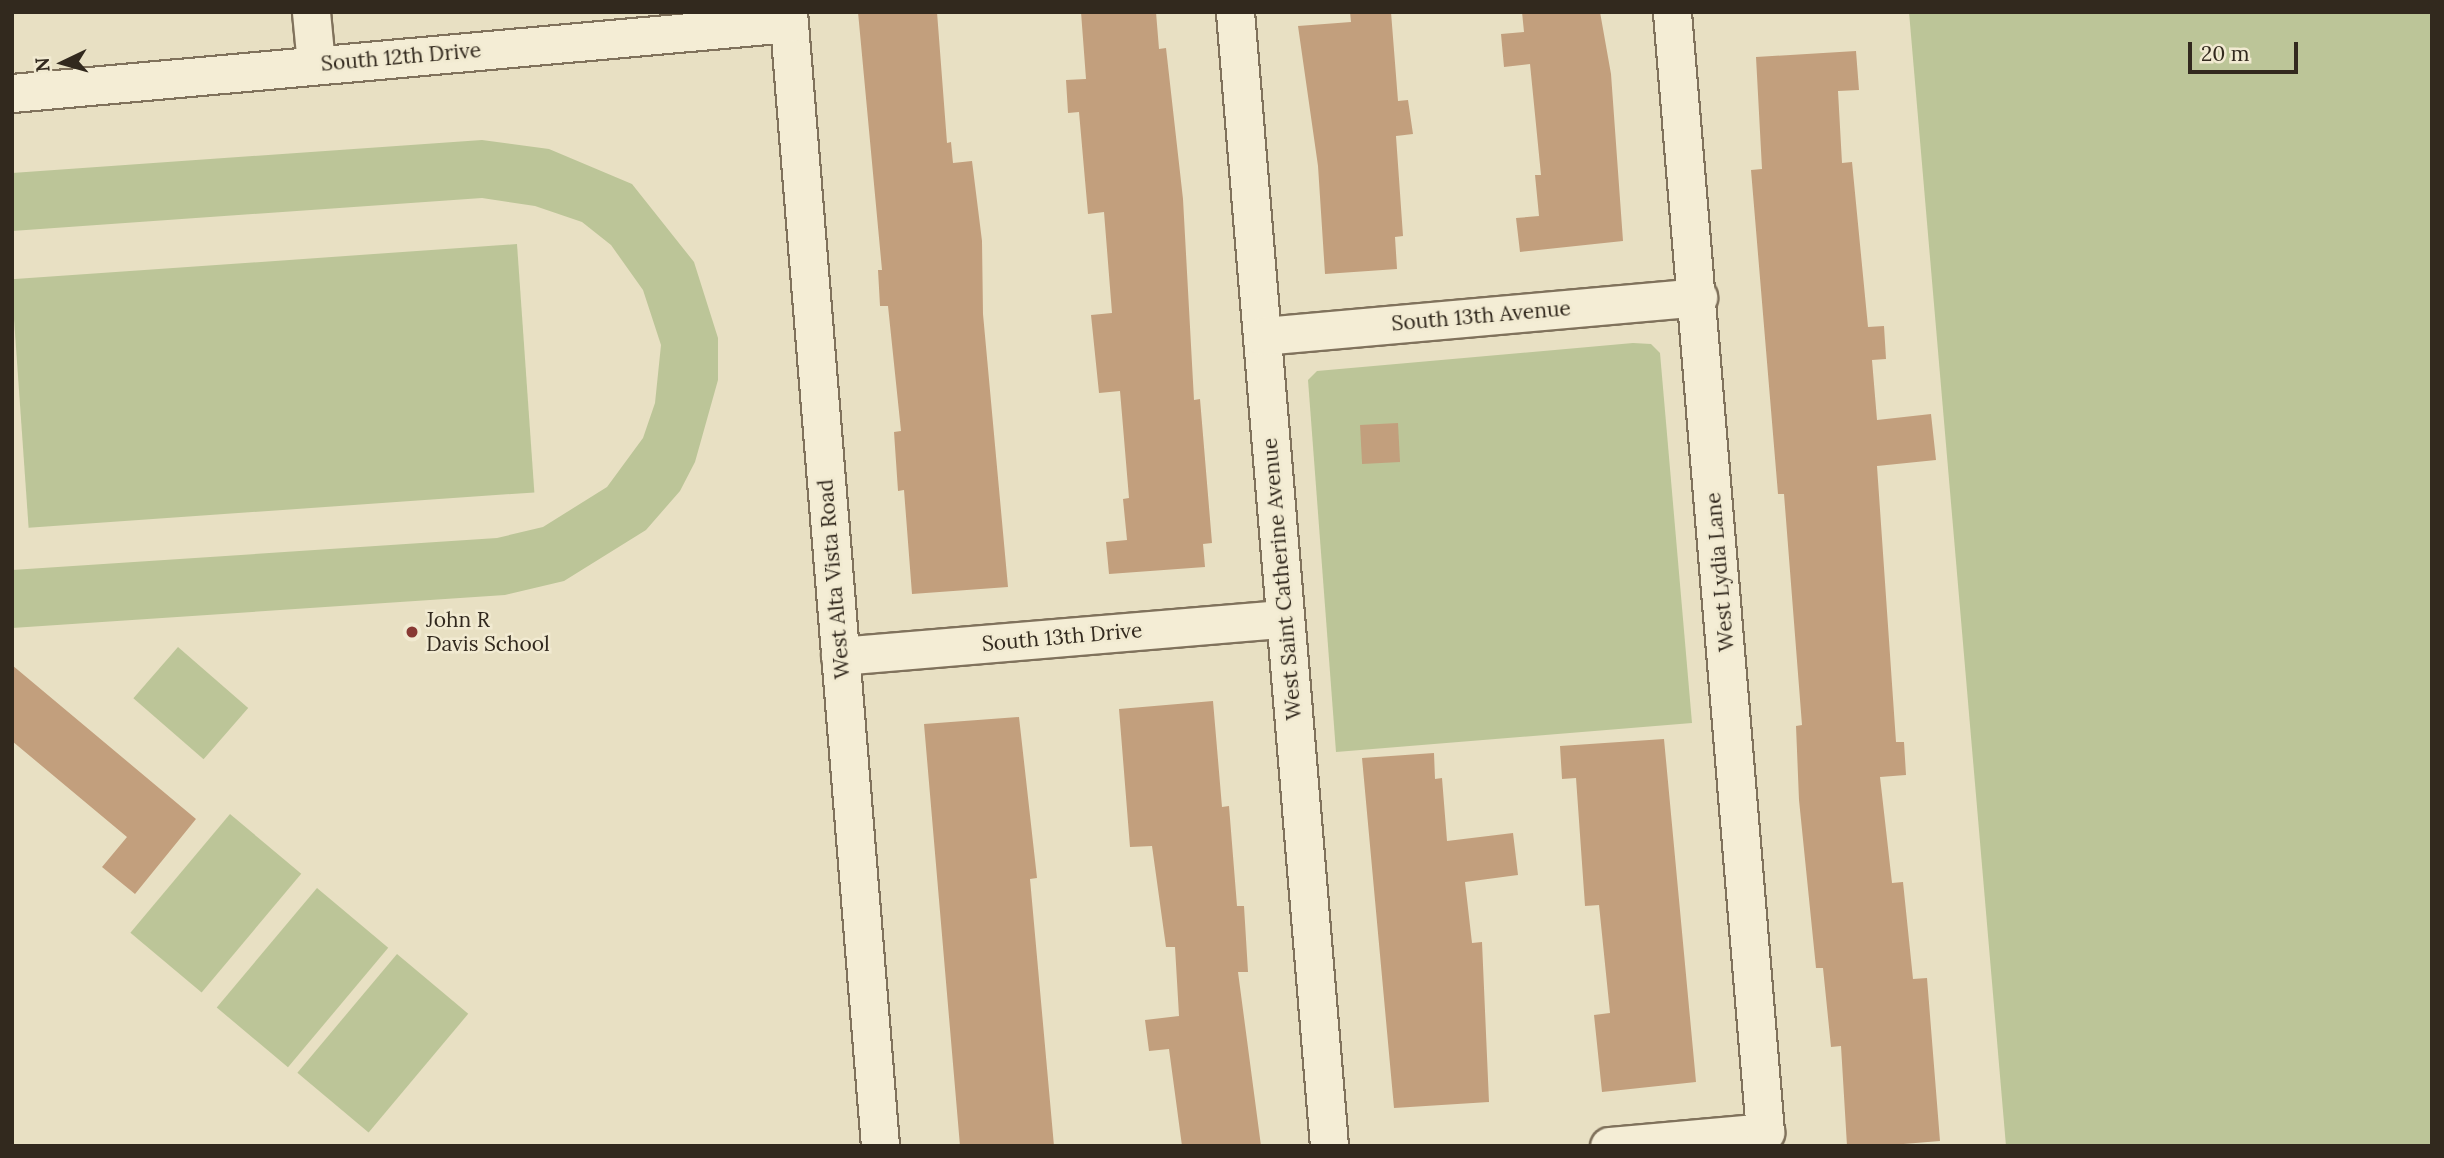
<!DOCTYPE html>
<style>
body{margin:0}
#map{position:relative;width:2444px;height:1158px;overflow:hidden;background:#e8e0c3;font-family:Lora,serif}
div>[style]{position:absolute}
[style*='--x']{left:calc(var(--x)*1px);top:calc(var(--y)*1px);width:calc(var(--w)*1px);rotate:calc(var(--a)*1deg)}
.green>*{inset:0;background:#bcc598;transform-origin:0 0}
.building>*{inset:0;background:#c29f7d;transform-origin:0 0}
.roads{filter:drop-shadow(2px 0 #80725c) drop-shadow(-2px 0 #80725c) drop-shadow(0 2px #80725c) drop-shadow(0 -2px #80725c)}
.minor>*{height:37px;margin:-18.5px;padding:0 18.5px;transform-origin:18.5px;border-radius:18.5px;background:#f4edd5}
.dots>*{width:19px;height:19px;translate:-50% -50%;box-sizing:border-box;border:4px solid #f1ead1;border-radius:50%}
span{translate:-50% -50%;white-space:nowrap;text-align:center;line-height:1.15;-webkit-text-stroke:5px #f1ead1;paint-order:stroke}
.street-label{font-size:21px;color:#32291e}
.poi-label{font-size:21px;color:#32291e}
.left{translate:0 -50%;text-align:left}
.frame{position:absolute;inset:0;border:14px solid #32291e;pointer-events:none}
.north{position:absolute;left:28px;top:28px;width:70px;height:70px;-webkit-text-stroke:5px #f1ead1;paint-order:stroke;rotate:265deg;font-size:19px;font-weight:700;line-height:28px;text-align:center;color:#32291e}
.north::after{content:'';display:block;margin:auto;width:24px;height:32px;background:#32291e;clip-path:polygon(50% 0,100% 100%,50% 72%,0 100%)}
.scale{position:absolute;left:2188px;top:42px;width:110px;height:32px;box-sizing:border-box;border:4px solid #32291e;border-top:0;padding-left:9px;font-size:21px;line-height:24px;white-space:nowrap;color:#32291e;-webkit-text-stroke:5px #f1ead1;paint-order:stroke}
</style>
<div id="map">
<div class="green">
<div style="clip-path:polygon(1909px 12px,2432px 12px,2432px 1146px,2006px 1146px)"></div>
<div style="clip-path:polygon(482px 140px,549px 149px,632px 184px,694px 262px,718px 338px,718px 380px,695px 462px,680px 491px,646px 530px,564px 581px,505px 595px,12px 628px,12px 570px,497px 538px,543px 527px,607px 487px,643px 438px,655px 403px,661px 345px,643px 290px,611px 245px,582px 222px,535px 206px,482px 198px,12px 231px,12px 173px)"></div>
<div style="left:517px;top:244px;width:249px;height:507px;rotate:86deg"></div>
<div style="clip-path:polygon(1633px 343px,1651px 344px,1660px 353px,1692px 723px,1336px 752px,1308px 380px,1317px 371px)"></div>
<div style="left:178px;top:647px;width:93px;height:68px;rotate:41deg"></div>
<div style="left:230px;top:814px;width:93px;height:155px;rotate:40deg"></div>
<div style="left:317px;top:888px;width:93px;height:156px;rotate:40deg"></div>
<div style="left:397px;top:954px;width:93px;height:155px;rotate:40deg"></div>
</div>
<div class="building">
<div style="clip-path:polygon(858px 12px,937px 12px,947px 143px,951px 142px,953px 163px,972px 161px,982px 241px,983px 314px,1008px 587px,912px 594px,904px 490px,898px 491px,894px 432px,901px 431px,888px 306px,880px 306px,878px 270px,882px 270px)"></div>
<div style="clip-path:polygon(1081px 12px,1156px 12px,1159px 49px,1166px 48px,1183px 199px,1194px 400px,1200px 399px,1212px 543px,1203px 544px,1205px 567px,1109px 574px,1106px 542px,1127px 540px,1123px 499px,1129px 498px,1120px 391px,1099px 393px,1091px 315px,1112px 313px,1104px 212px,1088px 214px,1079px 112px,1068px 113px,1066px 80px,1086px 79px)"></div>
<div style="clip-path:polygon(1350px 12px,1391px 12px,1398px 101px,1408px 100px,1413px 134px,1396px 136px,1403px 236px,1395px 237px,1397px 269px,1325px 274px,1318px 166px,1298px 26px,1351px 22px)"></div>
<div style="clip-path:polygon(1522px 12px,1600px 12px,1611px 74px,1623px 241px,1520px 252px,1516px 218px,1539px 216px,1535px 175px,1541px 175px,1530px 64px,1504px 67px,1501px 34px,1524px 32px)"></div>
<div style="clip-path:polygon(1856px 51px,1859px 90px,1838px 91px,1842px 163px,1852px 162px,1868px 327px,1884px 326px,1886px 359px,1872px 360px,1877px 420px,1931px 414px,1936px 460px,1877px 466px,1896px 742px,1904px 742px,1906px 775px,1880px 777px,1892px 883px,1903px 882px,1913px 979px,1927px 978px,1940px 1141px,1879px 1146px,1847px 1146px,1841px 1046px,1831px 1047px,1823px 968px,1816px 968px,1799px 800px,1796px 726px,1802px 725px,1784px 494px,1778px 494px,1751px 170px,1762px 169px,1756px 57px)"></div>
<div style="left:1398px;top:423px;width:39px;height:38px;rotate:87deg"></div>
<div style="clip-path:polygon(12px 665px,196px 819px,135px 894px,102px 867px,127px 837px,12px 741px)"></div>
<div style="clip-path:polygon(1213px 701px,1222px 807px,1229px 806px,1237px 906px,1244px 906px,1248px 972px,1238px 972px,1261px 1146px,1182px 1146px,1169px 1049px,1149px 1051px,1145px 1020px,1179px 1016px,1175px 947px,1166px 947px,1152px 846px,1130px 847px,1119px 709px)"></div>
<div style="clip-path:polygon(1019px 717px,1037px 878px,1030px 879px,1054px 1146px,960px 1146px,924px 724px)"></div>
<div style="clip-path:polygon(1664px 739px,1696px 1082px,1602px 1092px,1594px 1015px,1610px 1013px,1599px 905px,1585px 906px,1576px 778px,1562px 779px,1560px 746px)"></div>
<div style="clip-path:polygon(1434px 753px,1435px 779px,1442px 778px,1447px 841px,1513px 833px,1518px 875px,1465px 882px,1472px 943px,1482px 942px,1489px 1102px,1394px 1108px,1362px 758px)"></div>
</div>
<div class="roads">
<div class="minor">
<div style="--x:311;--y:12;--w:52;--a:84.5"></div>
<div style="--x:788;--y:12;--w:1138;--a:85.36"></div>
<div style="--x:1235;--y:12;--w:1138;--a:85.26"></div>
<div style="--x:12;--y:93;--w:780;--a:-5.15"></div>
<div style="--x:1263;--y:336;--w:437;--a:-5.1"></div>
<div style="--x:840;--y:656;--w:446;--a:-4.8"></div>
<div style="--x:1609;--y:1146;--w:157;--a:-5.1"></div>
<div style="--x:1765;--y:1132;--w:1124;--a:-94.75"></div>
</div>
</div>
<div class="dots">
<div style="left:412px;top:632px;background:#883933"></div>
</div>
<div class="street-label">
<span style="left:401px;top:57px;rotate:-5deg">South 12th Drive</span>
<span style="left:1481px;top:316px;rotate:-5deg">South 13th Avenue</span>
<span style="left:1720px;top:572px;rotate:-95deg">West Lydia Lane</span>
<span style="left:834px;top:579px;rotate:-95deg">West Alta Vista Road</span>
<span style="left:1282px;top:579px;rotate:-95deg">West Saint Catherine Avenue</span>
<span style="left:1062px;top:637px;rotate:-5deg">South 13th Drive</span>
</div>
<div class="poi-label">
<span class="left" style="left:426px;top:632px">John R<br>Davis School</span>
</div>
<div class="frame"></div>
<div class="north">N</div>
<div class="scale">20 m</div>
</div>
